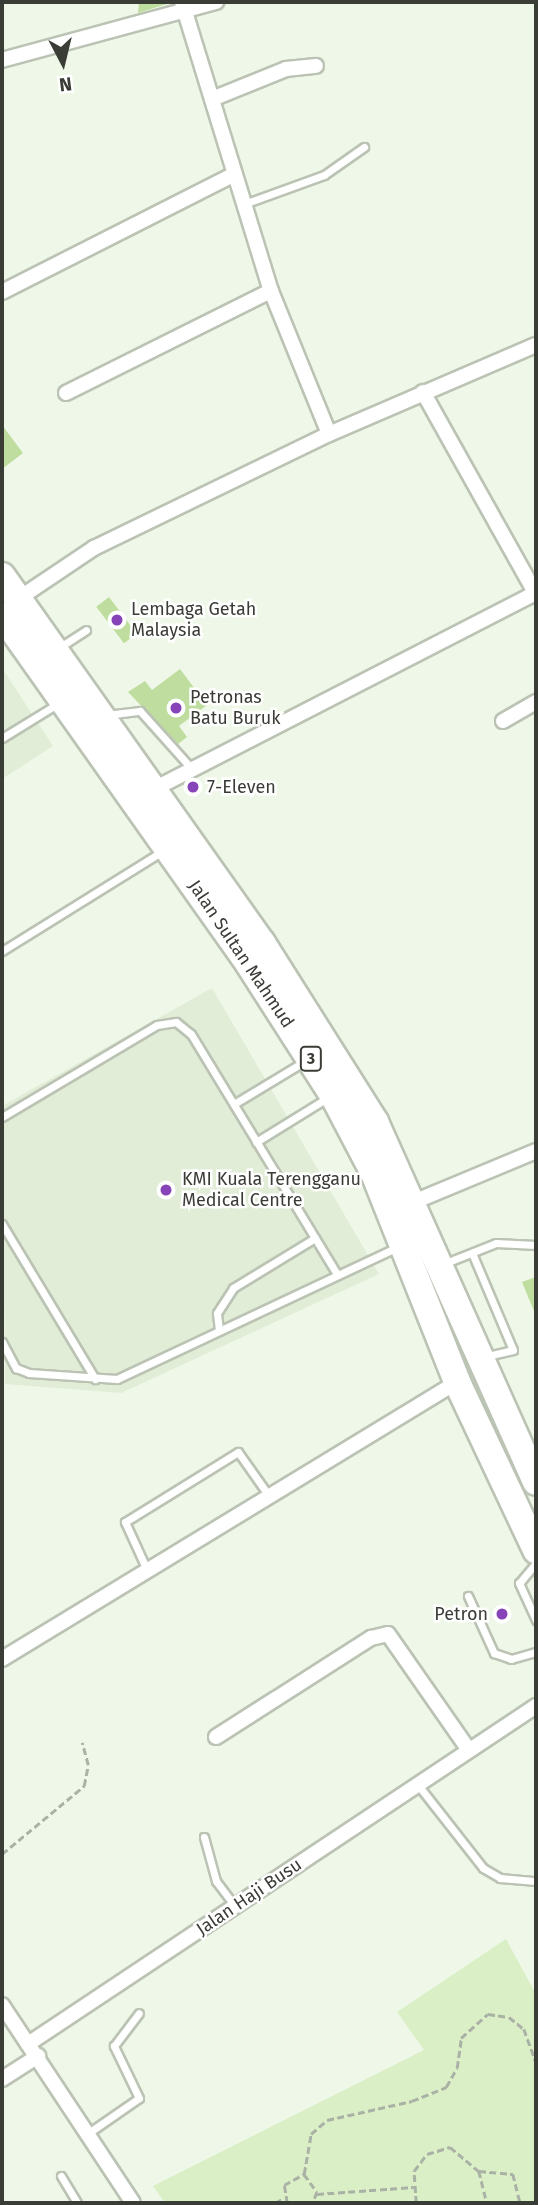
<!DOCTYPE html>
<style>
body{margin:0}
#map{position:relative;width:538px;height:2205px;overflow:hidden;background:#eff8e8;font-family:"Fira Sans",sans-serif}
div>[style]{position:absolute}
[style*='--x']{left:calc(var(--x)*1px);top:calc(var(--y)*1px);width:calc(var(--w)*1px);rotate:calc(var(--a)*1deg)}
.built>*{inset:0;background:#e1edd6}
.green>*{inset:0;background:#daefc6}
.building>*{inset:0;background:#bedd9e;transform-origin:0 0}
.path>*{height:2.5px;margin-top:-1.25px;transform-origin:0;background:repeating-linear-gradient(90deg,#aab1a5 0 7px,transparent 0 10.5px)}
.roads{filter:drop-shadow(2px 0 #bbc3b4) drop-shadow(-2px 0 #bbc3b4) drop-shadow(0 2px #bbc3b4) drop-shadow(0 -2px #bbc3b4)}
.lane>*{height:7px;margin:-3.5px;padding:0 3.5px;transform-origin:3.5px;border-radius:3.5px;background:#fff}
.street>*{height:14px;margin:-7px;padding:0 7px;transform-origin:7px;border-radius:7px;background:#fff}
.highway>*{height:26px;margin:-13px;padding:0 13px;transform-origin:13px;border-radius:13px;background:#fff}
.dots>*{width:19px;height:19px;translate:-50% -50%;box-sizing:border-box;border:4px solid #fff;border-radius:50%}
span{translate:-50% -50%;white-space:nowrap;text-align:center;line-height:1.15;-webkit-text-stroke:5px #fff;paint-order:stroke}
.shield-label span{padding:2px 5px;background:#fff;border:2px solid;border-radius:5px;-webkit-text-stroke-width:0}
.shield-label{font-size:16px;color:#3a3d36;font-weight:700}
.poi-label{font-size:18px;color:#3a3d36}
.left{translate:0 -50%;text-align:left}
.right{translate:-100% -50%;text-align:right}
.street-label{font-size:18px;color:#3a3d36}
.frame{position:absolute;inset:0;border:4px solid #3a3d36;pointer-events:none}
.north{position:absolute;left:28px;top:28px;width:70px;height:70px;-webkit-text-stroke:5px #fff;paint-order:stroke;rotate:173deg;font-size:19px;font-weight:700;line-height:28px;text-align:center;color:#3a3d36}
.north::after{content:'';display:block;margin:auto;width:24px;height:32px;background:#3a3d36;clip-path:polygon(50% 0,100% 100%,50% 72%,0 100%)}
</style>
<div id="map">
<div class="built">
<div style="clip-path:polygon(2px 668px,53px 746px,2px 779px)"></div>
<div style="clip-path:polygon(212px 988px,379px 1274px,121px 1393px,5px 1384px,2px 1106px)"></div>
</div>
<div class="green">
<div style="clip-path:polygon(506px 1939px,536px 1994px,536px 2203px,165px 2203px,153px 2186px,424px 2050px,397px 2012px)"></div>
</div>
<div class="building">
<div style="clip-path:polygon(139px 2px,173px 2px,138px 13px)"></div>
<div style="clip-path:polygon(2px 425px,23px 453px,2px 469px)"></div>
<div style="left:109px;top:597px;width:46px;height:16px;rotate:53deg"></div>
<div style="clip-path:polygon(180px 669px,207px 705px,179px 726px,187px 737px,178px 744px,128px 692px,145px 681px,152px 690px)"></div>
<div style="clip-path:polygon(536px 1277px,536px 1316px,522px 1282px)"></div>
</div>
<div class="path">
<div style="--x:2;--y:1854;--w:107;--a:-39.7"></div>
<div style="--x:84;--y:1786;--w:21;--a:-79"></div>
<div style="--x:88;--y:1765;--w:23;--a:-105"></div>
<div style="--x:479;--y:2171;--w:33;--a:76"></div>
<div style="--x:304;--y:2174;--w:41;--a:-80.1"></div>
<div style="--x:311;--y:2134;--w:21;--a:-41"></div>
<div style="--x:327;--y:2120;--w:87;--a:-12.6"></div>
<div style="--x:412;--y:2101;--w:37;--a:-22"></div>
<div style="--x:446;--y:2087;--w:22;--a:-60"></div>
<div style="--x:457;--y:2068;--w:30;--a:-82"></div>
<div style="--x:461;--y:2038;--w:36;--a:-42"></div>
<div style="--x:488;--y:2014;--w:21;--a:8"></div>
<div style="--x:509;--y:2017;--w:19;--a:39"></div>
<div style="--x:524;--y:2029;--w:35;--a:70"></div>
<div style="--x:317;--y:2194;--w:97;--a:-4.1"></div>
<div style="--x:275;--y:2203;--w:10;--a:-29"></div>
<div style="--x:287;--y:2203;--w:18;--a:-99"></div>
<div style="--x:284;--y:2185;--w:23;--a:-29"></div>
<div style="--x:304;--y:2174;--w:22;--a:54"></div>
<div style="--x:317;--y:2192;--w:12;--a:110"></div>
<div style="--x:416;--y:2203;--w:32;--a:-94"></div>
<div style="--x:414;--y:2171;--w:21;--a:-53"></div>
<div style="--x:427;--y:2154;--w:24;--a:-17"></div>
<div style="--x:450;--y:2147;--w:38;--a:40"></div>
<div style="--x:479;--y:2171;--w:34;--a:5"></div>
<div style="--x:513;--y:2174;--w:30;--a:76"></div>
</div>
<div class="roads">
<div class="lane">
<div style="--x:244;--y:204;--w:85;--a:-19.9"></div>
<div style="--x:324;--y:175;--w:49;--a:-35"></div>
<div style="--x:60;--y:647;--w:31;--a:-33"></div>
<div style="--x:106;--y:715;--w:34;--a:-7"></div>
<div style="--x:140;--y:711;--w:78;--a:48.1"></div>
<div style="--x:2;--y:738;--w:67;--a:-31.6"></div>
<div style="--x:2;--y:951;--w:191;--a:-31.9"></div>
<div style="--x:234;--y:1104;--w:83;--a:-31.2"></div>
<div style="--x:2;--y:1117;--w:180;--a:-30.7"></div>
<div style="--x:157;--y:1025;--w:19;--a:-9"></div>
<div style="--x:176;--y:1022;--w:19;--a:39"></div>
<div style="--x:191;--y:1034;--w:281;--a:58.7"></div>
<div style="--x:256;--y:1142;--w:86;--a:-31.7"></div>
<div style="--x:2;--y:1224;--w:181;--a:59"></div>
<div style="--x:472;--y:1253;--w:105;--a:67.1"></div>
<div style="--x:513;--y:1350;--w:26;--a:167"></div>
<div style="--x:443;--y:1264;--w:57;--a:-21.6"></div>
<div style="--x:496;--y:1243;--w:40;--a:2.9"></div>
<div style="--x:219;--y:1330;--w:17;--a:-97"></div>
<div style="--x:217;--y:1313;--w:30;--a:-57"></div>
<div style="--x:233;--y:1288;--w:96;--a:-31.4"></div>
<div style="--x:2;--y:1342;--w:30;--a:62"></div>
<div style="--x:16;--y:1368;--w:14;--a:21"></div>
<div style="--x:29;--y:1373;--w:88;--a:3.9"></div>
<div style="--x:117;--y:1379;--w:313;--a:-25.2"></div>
<div style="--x:536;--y:1563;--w:26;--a:130"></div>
<div style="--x:519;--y:1583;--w:41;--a:65.3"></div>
<div style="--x:147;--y:1570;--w:53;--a:-114.6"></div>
<div style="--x:125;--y:1522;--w:133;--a:-31.8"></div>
<div style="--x:238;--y:1452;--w:54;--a:54.8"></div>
<div style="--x:468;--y:1596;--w:63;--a:65.5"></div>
<div style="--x:494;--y:1653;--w:18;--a:19"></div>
<div style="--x:511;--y:1659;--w:26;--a:-16"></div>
<div style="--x:418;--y:1785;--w:105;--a:51.9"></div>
<div style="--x:483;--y:1868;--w:20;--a:30"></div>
<div style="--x:500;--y:1878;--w:36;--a:5"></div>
<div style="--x:204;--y:1837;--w:46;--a:74.7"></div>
<div style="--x:216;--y:1881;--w:31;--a:53"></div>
<div style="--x:87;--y:2134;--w:63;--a:-34.7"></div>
<div style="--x:139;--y:2098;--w:58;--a:-115.7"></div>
<div style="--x:114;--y:2046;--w:41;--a:-52.9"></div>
<div style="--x:61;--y:2176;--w:31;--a:59"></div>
</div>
<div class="street">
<div style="--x:182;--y:2;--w:302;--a:72.9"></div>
<div style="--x:271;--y:291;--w:154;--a:67.9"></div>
<div style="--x:2;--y:60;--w:222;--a:-15.2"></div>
<div style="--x:212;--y:99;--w:80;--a:-22.1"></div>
<div style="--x:286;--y:69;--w:30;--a:-6"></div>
<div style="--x:2;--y:292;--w:261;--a:-26.9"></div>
<div style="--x:423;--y:392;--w:231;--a:60.8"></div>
<div style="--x:66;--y:393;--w:229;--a:-26.5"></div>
<div style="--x:18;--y:599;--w:92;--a:-33.9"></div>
<div style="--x:94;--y:548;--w:261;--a:-25.9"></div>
<div style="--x:329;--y:434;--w:225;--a:-23.3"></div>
<div style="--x:503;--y:721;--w:38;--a:-30"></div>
<div style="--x:154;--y:789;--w:429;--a:-27.2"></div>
<div style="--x:411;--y:1203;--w:135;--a:-22.6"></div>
<div style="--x:2;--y:1659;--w:533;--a:-31.33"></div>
<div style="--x:216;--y:1737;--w:184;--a:-32.6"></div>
<div style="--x:371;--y:1638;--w:17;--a:-13"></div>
<div style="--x:388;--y:1634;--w:141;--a:55.1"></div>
<div style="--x:2;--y:2005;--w:237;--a:56.5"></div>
<div style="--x:28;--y:2044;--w:610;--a:-33.64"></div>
<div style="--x:2;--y:2079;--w:43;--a:-32.6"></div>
</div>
<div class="highway">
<div style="--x:2;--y:576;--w:450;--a:54.7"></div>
<div style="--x:262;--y:943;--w:212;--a:57.7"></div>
<div style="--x:375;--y:1122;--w:394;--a:65.9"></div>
<div style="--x:2;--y:615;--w:417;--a:54.7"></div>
<div style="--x:243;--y:955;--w:166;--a:57.3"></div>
<div style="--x:333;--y:1095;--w:88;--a:62.3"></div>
<div style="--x:374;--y:1173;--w:225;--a:68.3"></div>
<div style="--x:457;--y:1382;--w:186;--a:64.8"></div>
</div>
</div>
<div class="dots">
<div style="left:117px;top:620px;background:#8744b8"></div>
<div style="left:176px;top:708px;background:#8744b8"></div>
<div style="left:193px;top:787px;background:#8744b8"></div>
<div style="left:166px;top:1190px;background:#8744b8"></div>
<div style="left:502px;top:1614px;background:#8744b8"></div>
</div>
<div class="shield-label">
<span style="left:311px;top:1059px">3</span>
</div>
<div class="poi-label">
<span class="left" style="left:131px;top:620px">Lembaga Getah<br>Malaysia</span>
<span class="left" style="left:190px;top:708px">Petronas<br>Batu Buruk</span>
<span class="left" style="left:207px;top:787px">7-Eleven</span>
<span class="left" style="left:182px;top:1190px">KMI Kuala Terengganu<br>Medical Centre</span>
<span class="right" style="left:488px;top:1614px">Petron</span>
</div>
<div class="street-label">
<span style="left:241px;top:954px;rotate:56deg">Jalan Sultan Mahmud</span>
<span style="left:249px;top:1897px;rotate:-34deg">Jalan Haji Busu</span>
</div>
<div class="frame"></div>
<div class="north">N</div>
</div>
